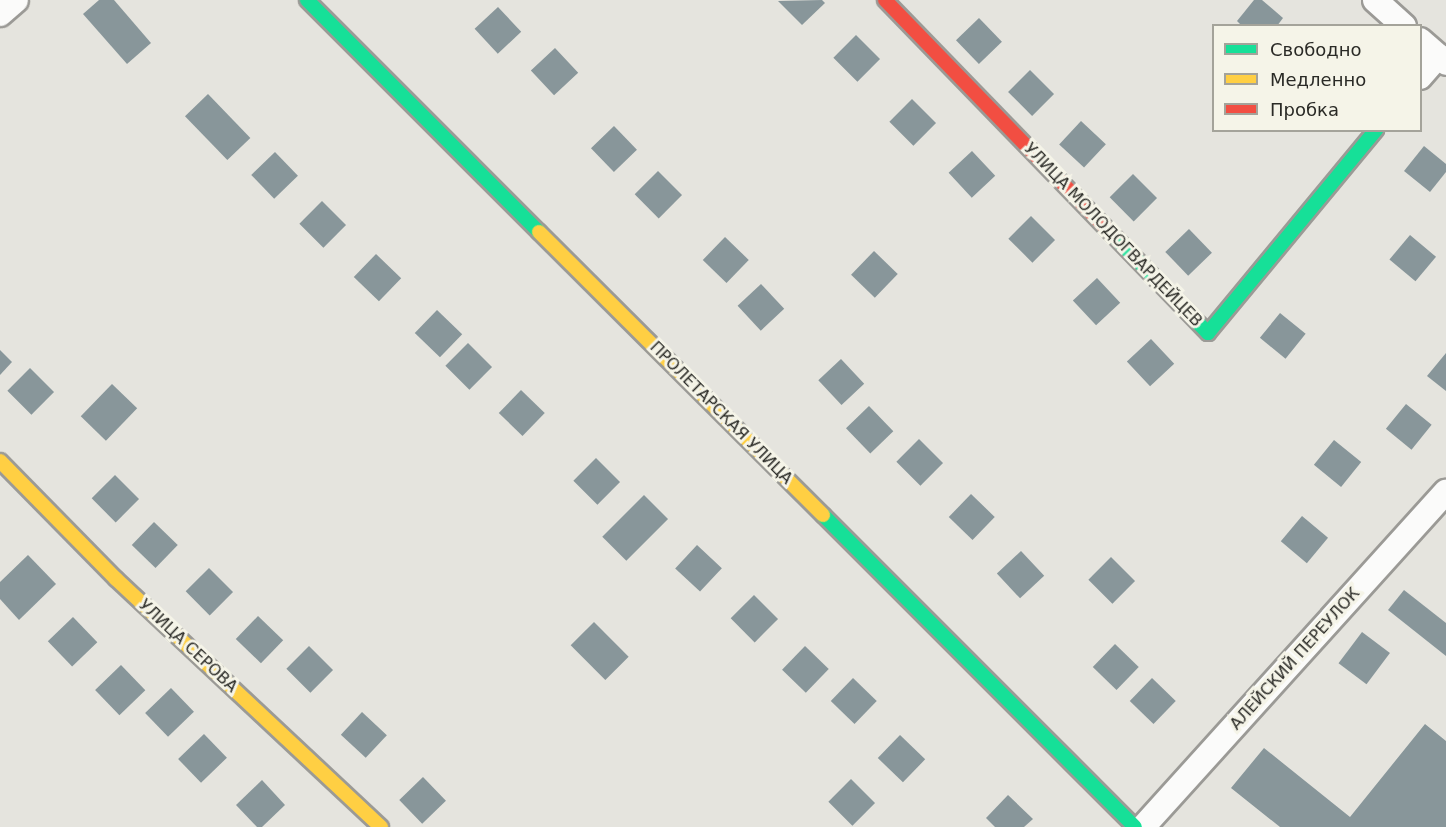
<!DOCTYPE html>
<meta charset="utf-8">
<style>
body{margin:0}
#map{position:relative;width:1446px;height:827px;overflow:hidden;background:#e5e4de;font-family:"DejaVu Sans",sans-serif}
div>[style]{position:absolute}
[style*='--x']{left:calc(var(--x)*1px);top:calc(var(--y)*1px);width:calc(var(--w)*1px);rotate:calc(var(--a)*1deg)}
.building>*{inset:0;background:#88969a;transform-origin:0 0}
.roads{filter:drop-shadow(2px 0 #9b9a96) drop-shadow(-2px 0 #9b9a96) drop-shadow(0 2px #9b9a96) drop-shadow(0 -2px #9b9a96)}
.street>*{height:24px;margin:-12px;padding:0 12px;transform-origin:12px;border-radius:12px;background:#fbfbfa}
.fast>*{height:14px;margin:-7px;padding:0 7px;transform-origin:7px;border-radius:7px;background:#16e098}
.slow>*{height:14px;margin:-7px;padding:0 7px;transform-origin:7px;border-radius:7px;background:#ffcf43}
.jam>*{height:14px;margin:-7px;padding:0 7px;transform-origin:7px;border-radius:7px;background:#f24e42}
span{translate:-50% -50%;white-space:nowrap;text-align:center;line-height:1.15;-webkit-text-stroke:6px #f5f4e8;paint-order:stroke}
.street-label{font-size:16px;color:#2a2a26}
.legend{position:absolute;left:1212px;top:24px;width:210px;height:108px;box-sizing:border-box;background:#f5f4e8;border:2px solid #a4a39a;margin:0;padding:8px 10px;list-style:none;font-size:18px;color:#2a2a26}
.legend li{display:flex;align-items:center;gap:12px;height:30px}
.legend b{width:30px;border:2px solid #a4a39a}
</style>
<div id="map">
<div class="building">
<div style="clip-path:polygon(99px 0,114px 0,151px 43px,127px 64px,83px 14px)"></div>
<div style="clip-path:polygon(822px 0,825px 3px,802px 25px,778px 1px)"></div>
<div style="clip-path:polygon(1254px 0,1262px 0,1283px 18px,1277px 26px,1242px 26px,1237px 21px)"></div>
<div style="left:498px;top:7px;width:34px;height:32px;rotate:47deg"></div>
<div style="left:979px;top:18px;width:33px;height:32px;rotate:46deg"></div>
<div style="left:856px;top:35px;width:34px;height:32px;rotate:45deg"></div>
<div style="left:555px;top:48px;width:34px;height:33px;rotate:47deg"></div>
<div style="left:1030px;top:70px;width:34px;height:31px;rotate:45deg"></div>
<div style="left:208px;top:94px;width:61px;height:32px;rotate:46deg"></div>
<div style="left:912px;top:99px;width:34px;height:32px;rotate:45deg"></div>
<div style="left:1081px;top:121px;width:34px;height:32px;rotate:43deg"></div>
<div style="left:614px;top:126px;width:33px;height:32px;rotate:46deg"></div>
<div style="clip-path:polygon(1424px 146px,1446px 164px,1446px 172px,1430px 192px,1404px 171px)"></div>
<div style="left:972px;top:151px;width:34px;height:32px;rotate:47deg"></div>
<div style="left:275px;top:152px;width:33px;height:33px;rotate:46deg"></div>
<div style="left:658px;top:171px;width:34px;height:33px;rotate:45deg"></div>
<div style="left:1133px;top:174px;width:34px;height:33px;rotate:45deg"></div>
<div style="left:322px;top:201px;width:34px;height:32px;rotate:45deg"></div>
<div style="left:1031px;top:216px;width:34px;height:32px;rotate:45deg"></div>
<div style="left:1189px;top:229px;width:33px;height:33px;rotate:46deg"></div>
<div style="left:1410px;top:235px;width:34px;height:32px;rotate:40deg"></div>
<div style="left:725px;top:237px;width:33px;height:32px;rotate:44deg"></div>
<div style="left:874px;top:251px;width:33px;height:33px;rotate:44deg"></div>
<div style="left:376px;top:254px;width:35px;height:32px;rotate:44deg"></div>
<div style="left:1097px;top:278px;width:34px;height:33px;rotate:47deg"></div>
<div style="left:761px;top:284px;width:34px;height:32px;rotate:47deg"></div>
<div style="left:437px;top:310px;width:35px;height:32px;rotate:44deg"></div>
<div style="left:1280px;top:313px;width:33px;height:32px;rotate:39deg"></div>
<div style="left:1151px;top:339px;width:34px;height:33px;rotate:47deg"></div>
<div style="left:468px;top:343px;width:34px;height:32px;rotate:45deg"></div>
<div style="clip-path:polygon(0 350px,12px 362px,0 375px)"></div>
<div style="clip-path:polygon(1446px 353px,1446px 391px,1427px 376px)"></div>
<div style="left:841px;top:359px;width:34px;height:31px;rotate:47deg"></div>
<div style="left:30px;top:368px;width:34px;height:32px;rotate:45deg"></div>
<div style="left:112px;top:384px;width:35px;height:45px;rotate:44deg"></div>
<div style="left:521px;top:390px;width:33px;height:32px;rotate:44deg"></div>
<div style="left:1406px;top:404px;width:33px;height:32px;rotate:39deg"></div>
<div style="left:869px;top:406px;width:35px;height:32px;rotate:46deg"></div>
<div style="left:919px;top:439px;width:34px;height:32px;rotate:45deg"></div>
<div style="left:1334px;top:440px;width:35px;height:32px;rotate:39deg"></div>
<div style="left:596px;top:458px;width:34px;height:32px;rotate:45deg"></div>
<div style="left:115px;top:475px;width:34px;height:33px;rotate:45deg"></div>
<div style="left:971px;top:494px;width:33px;height:32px;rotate:44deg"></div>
<div style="left:644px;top:495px;width:34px;height:59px;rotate:45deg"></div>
<div style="left:1302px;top:516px;width:34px;height:33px;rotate:40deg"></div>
<div style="left:154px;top:522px;width:33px;height:32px;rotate:44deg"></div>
<div style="left:697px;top:545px;width:34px;height:32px;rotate:43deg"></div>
<div style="left:1021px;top:551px;width:34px;height:33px;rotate:47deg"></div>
<div style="clip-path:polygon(28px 555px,56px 584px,19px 620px,0 599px,0 582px)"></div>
<div style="left:1111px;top:557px;width:34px;height:32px;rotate:45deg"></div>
<div style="left:209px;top:568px;width:34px;height:33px;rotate:45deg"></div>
<div style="clip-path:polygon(1404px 590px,1446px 623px,1446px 656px,1388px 610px)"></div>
<div style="left:754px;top:595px;width:34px;height:33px;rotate:45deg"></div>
<div style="left:258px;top:616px;width:35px;height:32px;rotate:44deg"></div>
<div style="left:73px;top:617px;width:35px;height:35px;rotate:46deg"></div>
<div style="left:594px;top:622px;width:49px;height:33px;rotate:45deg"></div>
<div style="left:1362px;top:632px;width:35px;height:39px;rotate:37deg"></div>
<div style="left:1115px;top:644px;width:33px;height:32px;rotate:44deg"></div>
<div style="left:309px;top:646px;width:34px;height:32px;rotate:45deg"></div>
<div style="left:805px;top:646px;width:33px;height:33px;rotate:44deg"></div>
<div style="left:121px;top:665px;width:35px;height:36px;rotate:46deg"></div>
<div style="left:853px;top:678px;width:33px;height:32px;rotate:44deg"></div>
<div style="left:1152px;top:678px;width:33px;height:32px;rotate:44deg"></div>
<div style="left:171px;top:688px;width:33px;height:36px;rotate:46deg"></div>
<div style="left:362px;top:712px;width:34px;height:31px;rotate:43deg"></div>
<div style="clip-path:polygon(1425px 724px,1446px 741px,1446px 827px,1280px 827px,1231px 788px,1264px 748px,1350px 817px)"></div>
<div style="left:204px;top:734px;width:33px;height:36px;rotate:46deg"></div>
<div style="left:900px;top:735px;width:35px;height:32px;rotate:44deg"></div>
<div style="left:423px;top:777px;width:33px;height:33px;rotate:46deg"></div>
<div style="left:851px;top:779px;width:34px;height:32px;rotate:45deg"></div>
<div style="clip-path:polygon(262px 780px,285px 805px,262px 827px,257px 827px,236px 805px)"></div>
<div style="clip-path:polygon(1008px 795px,1033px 819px,1024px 827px,995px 827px,986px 818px)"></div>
</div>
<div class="roads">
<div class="street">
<div style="--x:1375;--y:0;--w:39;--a:42"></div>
<div style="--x:0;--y:14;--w:21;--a:-41"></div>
<div style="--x:1420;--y:40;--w:35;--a:41"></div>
<div style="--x:1420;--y:77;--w:28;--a:-49"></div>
<div style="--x:1143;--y:827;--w:452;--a:-47.9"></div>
</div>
<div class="fast">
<div style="--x:307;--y:0;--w:328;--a:45"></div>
<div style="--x:1112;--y:234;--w:138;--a:45.9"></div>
<div style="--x:1208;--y:333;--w:264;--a:-50.4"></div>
<div style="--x:823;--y:515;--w:441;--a:45"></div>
</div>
<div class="slow">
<div style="--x:539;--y:232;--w:401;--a:44.9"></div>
<div style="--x:0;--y:461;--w:165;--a:45.5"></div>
<div style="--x:116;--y:579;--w:363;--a:43.1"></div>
</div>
<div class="jam">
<div style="--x:885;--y:0;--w:326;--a:45.9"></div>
</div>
</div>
<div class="street-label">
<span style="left:1113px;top:235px;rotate:46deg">УЛИЦА МОЛОДОГВАРДЕЙЦЕВ</span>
<span style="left:721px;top:413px;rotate:45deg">ПРОЛЕТАРСКАЯ УЛИЦА</span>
<span style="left:188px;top:646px;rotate:43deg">УЛИЦА СЕРОВА</span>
<span style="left:1295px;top:659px;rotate:-48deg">АЛЕЙСКИЙ ПЕРЕУЛОК</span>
</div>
<ul class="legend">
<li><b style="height:8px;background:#16e098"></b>Свободно</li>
<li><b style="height:8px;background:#ffcf43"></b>Медленно</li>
<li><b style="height:8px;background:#f24e42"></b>Пробка</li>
</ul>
</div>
